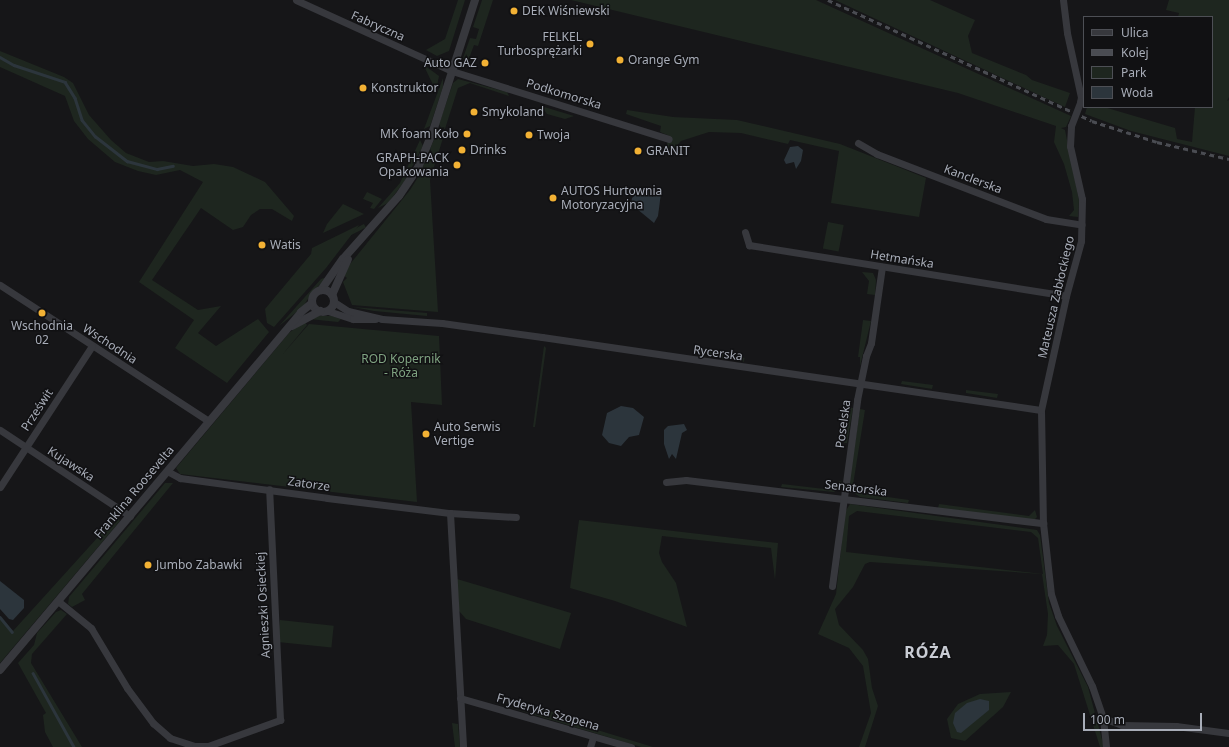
<!DOCTYPE html>
<meta charset="utf-8">
<style>
body{margin:0}
#map{position:relative;width:1229px;height:747px;overflow:hidden;background:#161618;font-family:"Noto Sans",sans-serif}
div>[style]{position:absolute}
[style*='--x']{left:calc(var(--x)*1px);top:calc(var(--y)*1px);width:calc(var(--w)*1px);rotate:calc(var(--a)*1deg)}
.green>*{inset:0;background:#1e261f;transform-origin:0 0}
.water>*{inset:0;background:#2c353c}
.stream>*{height:2.5px;margin:-1.25px;padding:0 1.25px;transform-origin:1.25px;border-radius:1.25px;background:#2c353c}
.minor>*{height:7px;margin:-3.5px;padding:0 3.5px;transform-origin:3.5px;border-radius:3.5px;background:#37383d}
.tertiary>*{height:8px;margin:-4px;padding:0 4px;transform-origin:4px;border-radius:4px;background:#37383d}
.tertiary>.ring{margin:-4px;padding:0;box-sizing:content-box;background:none;border:8px solid #37383d;border-radius:50%}
.rail>*{height:2.5px;margin-top:-1.25px;transform-origin:0;background:repeating-linear-gradient(90deg,#4a4c52 0 5px,transparent 0 9px)}
.minor-bridge>*{height:7px;margin:-3.5px;padding:0 3.5px;transform-origin:3.5px;border-radius:3.5px;background:#37383d}
.dots>*{width:11px;height:11px;translate:-50% -50%;box-sizing:border-box;border:2px solid #111113;border-radius:50%}
span{translate:-50% -50%;white-space:nowrap;text-align:center;line-height:1.15;-webkit-text-stroke:3px #111113;paint-order:stroke}
.poi-label{font-size:12px;color:#a8adb8}
.left{translate:0 -50%;text-align:left}
.right{translate:-100% -50%;text-align:right}
.street-label{font-size:12px;color:#a8adb8}
.park-label{font-size:12px;color:#7fa381}
.district-label{font-size:16px;color:#c9ccd4;font-weight:700;letter-spacing:1px}
.legend{position:absolute;left:1083px;top:16px;width:130px;height:92px;box-sizing:border-box;background:#111113;border:1px solid #4d4f55;margin:0;padding:5px 7px;list-style:none;font-size:12px;color:#a8adb8}
.legend li{display:flex;align-items:center;gap:8px;height:20px}
.legend b{width:20px;border:1px solid #4d4f55}
.scale{position:absolute;left:1083px;top:713px;width:119px;height:18px;box-sizing:border-box;border:2px solid #a8adb8;border-top:0;padding-left:5px;font-size:12px;line-height:14px;white-space:nowrap;color:#a8adb8;-webkit-text-stroke:3px #111113;paint-order:stroke}
</style>
<div id="map">
<div class="green">
<div style="clip-path:polygon(458px 0,465px 0,449px 51px,437px 56px,426px 50px,445px 39px)"></div>
<div style="clip-path:polygon(482px 0,493px 0,478px 46px,474px 45px,467px 64px,463px 58px,470px 38px,476px 39px,479px 29px,473px 27px)"></div>
<div style="clip-path:polygon(571px 0,816px 0,1071px 116px,1066px 127px,1061px 128px,1065px 130px,1079px 200px,1078px 217px,1069px 216px,1074px 210px,1072px 192px,1064px 164px,1054px 142px,1056px 126px,958px 93px)"></div>
<div style="clip-path:polygon(835px 0,930px 0,975px 20px,968px 36px,972px 53px,1026px 75px,1032px 80px,1070px 93px,1065px 107px)"></div>
<div style="clip-path:polygon(1169px 0,1229px 0,1229px 97px,1227px 101px,1229px 100px,1229px 156px,1131px 131px,1085px 114px,1087px 107px,1104px 107px,1175px 128px,1177px 139px,1192px 142px,1195px 107px,1212px 107px,1212px 17px,1178px 17px,1179px 13px,1166px 10px)"></div>
<div style="clip-path:polygon(0 51px,64px 77px,73px 83px,89px 115px,111px 140px,126px 153px,149px 162px,163px 161px,193px 166px,214px 164px,233px 167px,265px 182px,294px 216px,292px 221px,272px 209px,260px 209px,251px 215px,243px 227px,233px 230px,201px 208px,152px 280px,198px 310px,221px 306px,198px 333px,216px 346px,258px 319px,269px 332px,227px 383px,175px 348px,194px 320px,139px 282px,203px 182px,180px 170px,156px 175px,138px 171px,115px 162px,88px 139px,74px 121px,65px 96px,0 67px)"></div>
<div style="clip-path:polygon(424px 65px,439px 76px,436px 91px,424px 66px)"></div>
<div style="clip-path:polygon(443px 78px,443px 87px,430px 126px,424px 129px)"></div>
<div style="clip-path:polygon(458px 79px,507px 92px,509px 96px,470px 83px,458px 88px,445px 129px,441px 128px,439px 124px,453px 83px)"></div>
<div style="clip-path:polygon(541px 106px,574px 116px,565px 119px,547px 114px)"></div>
<div style="clip-path:polygon(627px 110px,673px 117px,737px 120px,840px 144px,926px 178px,919px 217px,831px 203px,839px 151px,790px 140px,788px 144px,741px 133px,709px 132px,681px 141px,673px 150px,666px 147px,670px 136px,660px 132px,661px 126px,626px 114px)"></div>
<div style="clip-path:polygon(435px 137px,443px 138px,430px 180px,438px 312px,352px 305px,343px 282px,347px 278px,342px 274px,410px 190px,420px 174px)"></div>
<div style="clip-path:polygon(420px 140px,423px 146px,404px 182px,388px 203px,378px 208px,400px 183px)"></div>
<div style="clip-path:polygon(367px 192px,382px 199px,374px 209px,370px 208px,373px 203px,363px 199px)"></div>
<div style="clip-path:polygon(343px 204px,364px 214px,323px 233px,327px 224px)"></div>
<div style="left:828px;top:222px;width:16px;height:27px;rotate:11deg"></div>
<div style="left:364px;top:224px;width:4px;height:58px;rotate:63deg"></div>
<div style="clip-path:polygon(359px 225px,326px 268px,274px 327px,267px 323px,265px 309px,311px 254px,312px 248px)"></div>
<div style="clip-path:polygon(862px 272px,873px 273px,876px 280px,875px 295px,867px 294px,869px 281px)"></div>
<div style="clip-path:polygon(324px 278px,326px 279px,312px 292px,303px 307px,279px 326px,321px 279px)"></div>
<div style="clip-path:polygon(353px 307px,427px 313px,427px 316px,374px 311px)"></div>
<div style="clip-path:polygon(318px 316px,332px 316px,341px 319px,338px 322px,309px 319px)"></div>
<div style="clip-path:polygon(863px 320px,871px 321px,860px 366px,860px 357px,858px 357px)"></div>
<div style="clip-path:polygon(304px 321px,307px 325px,282px 355px,309px 324px,439px 336px,442px 405px,411px 402px,417px 502px,180px 474px,176px 468px,289px 333px)"></div>
<div style="clip-path:polygon(544px 346px,546px 348px,535px 427px,533px 427px)"></div>
<div style="left:708px;top:352px;width:37px;height:4px;rotate:9deg"></div>
<div style="clip-path:polygon(902px 381px,933px 385px,932px 389px,901px 384px)"></div>
<div style="clip-path:polygon(966px 390px,998px 394px,997px 398px,966px 393px)"></div>
<div style="clip-path:polygon(848px 407px,853px 408px,847px 443px,844px 443px)"></div>
<div style="clip-path:polygon(860px 409px,865px 410px,853px 485px,859px 493px,909px 500px,908px 503px,860px 497px,851px 491px,849px 484px)"></div>
<div style="clip-path:polygon(839px 481px,842px 482px,841px 486px,834px 492px,781px 487px,782px 484px,833px 490px,838px 485px)"></div>
<div style="clip-path:polygon(165px 483px,173px 483px,82px 594px,85px 600px,72px 607px,68px 604px,69px 597px)"></div>
<div style="clip-path:polygon(evenodd,850px 504px,1037px 530px,1040px 535px,1049px 603px,1057px 626px,1088px 687px,1104px 747px,1100px 747px,1074px 664px,1058px 645px,1043px 646px,1047px 635px,1048px 614px,1042px 574px,870px 562px,865px 564px,853px 587px,835px 609px,839px 625px,863px 650px,868px 659px,872px 688px,878px 706px,865px 747px,859px 747px,871px 713px,863px 666px,849px 648px,818px 634px,836px 594px,845px 512px,850px 504px,857px 511px,1031px 532px,1038px 538px,1043px 574px,846px 552px,849px 516px,857px 511px)"></div>
<div style="clip-path:polygon(939px 504px,1029px 516px,1035px 510px,1037px 517px,1034px 520px,938px 508px)"></div>
<div style="clip-path:polygon(117px 516px,120px 521px,0 663px,0 616px,13px 631px)"></div>
<div style="clip-path:polygon(579px 520px,778px 543px,775px 580px,771px 548px,662px 536px,659px 553px,662px 562px,676px 583px,687px 627px,615px 601px,570px 588px)"></div>
<div style="clip-path:polygon(457px 579px,571px 613px,560px 649px,466px 619px,459px 611px)"></div>
<div style="clip-path:polygon(61px 610px,67px 614px,32px 654px,31px 663px,82px 747px,53px 747px,45px 732px,43px 715px,46px 713px,18px 663px,34px 645px,37px 633px,56px 612px)"></div>
<div style="left:280px;top:620px;width:54px;height:22px;rotate:6deg"></div>
<div style="clip-path:polygon(1011px 692px,1003px 707px,965px 741px,951px 738px,947px 719px,958px 704px,980px 694px)"></div>
<div style="clip-path:polygon(468px 695px,533px 714px,546px 709px,581px 725px,653px 747px,641px 747px)"></div>
<div style="clip-path:polygon(452px 723px,458px 724px,460px 747px,455px 747px)"></div>
</div>
<div class="water">
<div style="clip-path:polygon(798px 146px,803px 150px,801px 161px,796px 169px,794px 162px,786px 164px,784px 160px,790px 147px)"></div>
<div style="clip-path:polygon(644px 188px,661px 193px,658px 216px,654px 223px,631px 204px,632px 198px)"></div>
<div style="clip-path:polygon(621px 406px,633px 408px,644px 417px,639px 435px,629px 437px,621px 446px,609px 443px,602px 435px,607px 413px)"></div>
<div style="clip-path:polygon(684px 424px,687px 430px,682px 433px,676px 459px,672px 454px,669px 459px,664px 444px,664px 430px,668px 426px)"></div>
<div style="clip-path:polygon(0 581px,24px 600px,24px 608px,13px 620px,9px 619px,0 609px)"></div>
<div style="clip-path:polygon(980px 699px,989px 701px,989px 710px,961px 733px,957px 732px,953px 723px,955px 713px,967px 703px)"></div>
</div>
<div class="stream">
<div style="--x:0;--y:57;--w:16;--a:30"></div>
<div style="--x:14;--y:65;--w:54;--a:18.4"></div>
<div style="--x:65;--y:82;--w:19;--a:58"></div>
<div style="--x:75;--y:98;--w:23;--a:72"></div>
<div style="--x:82;--y:120;--w:21;--a:51"></div>
<div style="--x:95;--y:136;--w:41;--a:38"></div>
<div style="--x:127;--y:161;--w:31;--a:15"></div>
<div style="--x:157;--y:169;--w:16;--a:-11"></div>
<div style="--x:0;--y:617;--w:19;--a:51"></div>
<div style="--x:33;--y:673;--w:85;--a:61"></div>
</div>
<div class="minor">
<div style="--x:296;--y:0;--w:171;--a:24.5"></div>
<div style="--x:452;--y:71;--w:227;--a:17.4"></div>
<div style="--x:1063;--y:0;--w:33;--a:83"></div>
<div style="--x:1067;--y:33;--w:66;--a:77.7"></div>
<div style="--x:1081;--y:97;--w:5;--a:101"></div>
<div style="--x:858;--y:143;--w:22;--a:30"></div>
<div style="--x:877;--y:154;--w:181;--a:21"></div>
<div style="--x:1046;--y:219;--w:36;--a:9"></div>
<div style="--x:745;--y:232;--w:14;--a:73"></div>
<div style="--x:749;--y:245;--w:321;--a:9.1"></div>
<div style="--x:0;--y:285;--w:249;--a:33.1"></div>
<div style="--x:334;--y:302;--w:17;--a:33"></div>
<div style="--x:348;--y:311;--w:35;--a:13"></div>
<div style="--x:382;--y:319;--w:60;--a:3.8"></div>
<div style="--x:442;--y:323;--w:101;--a:8"></div>
<div style="--x:542;--y:337;--w:504;--a:8.32"></div>
<div style="--x:1041;--y:410;--w:113;--a:89"></div>
<div style="--x:1043;--y:523;--w:71;--a:83.6"></div>
<div style="--x:1051;--y:594;--w:23;--a:72"></div>
<div style="--x:1058;--y:616;--w:78;--a:64.1"></div>
<div style="--x:1092;--y:686;--w:34;--a:71"></div>
<div style="--x:1103;--y:718;--w:29;--a:84"></div>
<div style="--x:328;--y:311;--w:26;--a:18"></div>
<div style="--x:353;--y:319;--w:22;--a:0"></div>
<div style="--x:1041;--y:410;--w:117;--a:-77.6"></div>
<div style="--x:1066;--y:296;--w:57;--a:-74.7"></div>
<div style="--x:1081;--y:241;--w:42;--a:-88.6"></div>
<div style="--x:1082;--y:199;--w:54;--a:-102.8"></div>
<div style="--x:1070;--y:146;--w:20;--a:-87"></div>
<div style="--x:0;--y:430;--w:156;--a:33.5"></div>
<div style="--x:167;--y:471;--w:15;--a:28"></div>
<div style="--x:180;--y:478;--w:148;--a:7.7"></div>
<div style="--x:327;--y:498;--w:124;--a:7"></div>
<div style="--x:450;--y:513;--w:66;--a:3.5"></div>
<div style="--x:666;--y:482;--w:20;--a:-6"></div>
<div style="--x:686;--y:480;--w:360;--a:6.9"></div>
<div style="--x:0;--y:487;--w:168;--a:-56.9"></div>
<div style="--x:450;--y:513;--w:234;--a:86.8"></div>
<div style="--x:832;--y:586;--w:188;--a:-82.3"></div>
<div style="--x:857;--y:400;--w:45;--a:-78.4"></div>
<div style="--x:866;--y:356;--w:14;--a:-69"></div>
<div style="--x:871;--y:343;--w:77;--a:-81.8"></div>
<div style="--x:58;--y:601;--w:43;--a:39.3"></div>
<div style="--x:91;--y:628;--w:70;--a:59"></div>
<div style="--x:127;--y:688;--w:44;--a:53.4"></div>
<div style="--x:153;--y:723;--w:23;--a:41"></div>
<div style="--x:170;--y:738;--w:26;--a:18"></div>
<div style="--x:195;--y:746;--w:13;--a:0"></div>
<div style="--x:208;--y:746;--w:77;--a:-19.9"></div>
<div style="--x:280;--y:720;--w:231;--a:-92.7"></div>
<div style="--x:460;--y:698;--w:178;--a:16"></div>
<div style="--x:1103;--y:718;--w:20;--a:20"></div>
<div style="--x:1122;--y:725;--w:54;--a:1.1"></div>
<div style="--x:1176;--y:726;--w:53;--a:7.5"></div>
<div style="--x:590;--y:747;--w:10;--a:-73"></div>
</div>
<div class="tertiary">
<div style="--x:321;--y:290;--w:38;--a:-55"></div>
<div style="--x:343;--y:259;--w:84;--a:-48.4"></div>
<div style="--x:399;--y:196;--w:34;--a:-56"></div>
<div style="--x:418;--y:168;--w:40;--a:-68"></div>
<div style="--x:433;--y:131;--w:138;--a:-72.2"></div>
<div class="ring" style="left:312px;top:290px;width:14px;height:14px"></div>
<div style="--x:332;--y:295;--w:39;--a:-66"></div>
<div style="--x:292;--y:326;--w:32;--a:-28"></div>
<div style="--x:0;--y:670;--w:468;--a:-49.9"></div>
<div style="--x:301;--y:312;--w:13;--a:-39"></div>
</div>
<div class="rail">
<div style="--x:828;--y:0;--w:290;--a:24.6"></div>
<div style="--x:1092;--y:121;--w:68;--a:17.9"></div>
<div style="--x:1157;--y:142;--w:74;--a:13.3"></div>
</div>
<div class="minor-bridge">
<div style="--x:1071;--y:126;--w:26;--a:-69"></div>
</div>
<div class="dots">
<div style="left:514px;top:11px;background:#f2b134"></div>
<div style="left:590px;top:44px;background:#f2b134"></div>
<div style="left:620px;top:60px;background:#f2b134"></div>
<div style="left:485px;top:63px;background:#f2b134"></div>
<div style="left:363px;top:88px;background:#f2b134"></div>
<div style="left:474px;top:112px;background:#f2b134"></div>
<div style="left:467px;top:134px;background:#f2b134"></div>
<div style="left:529px;top:135px;background:#f2b134"></div>
<div style="left:462px;top:150px;background:#f2b134"></div>
<div style="left:638px;top:151px;background:#f2b134"></div>
<div style="left:457px;top:165px;background:#f2b134"></div>
<div style="left:553px;top:198px;background:#f2b134"></div>
<div style="left:262px;top:245px;background:#f2b134"></div>
<div style="left:42px;top:313px;background:#f2b134"></div>
<div style="left:426px;top:434px;background:#f2b134"></div>
<div style="left:148px;top:565px;background:#f2b134"></div>
</div>
<div class="poi-label">
<span class="left" style="left:522px;top:11px">DEK Wiśniewski</span>
<span class="right" style="left:582px;top:44px">FELKEL<br>Turbosprężarki</span>
<span class="left" style="left:628px;top:60px">Orange Gym</span>
<span class="right" style="left:477px;top:63px">Auto GAZ</span>
<span class="left" style="left:371px;top:88px">Konstruktor</span>
<span class="left" style="left:482px;top:112px">Smykoland</span>
<span class="right" style="left:459px;top:134px">MK foam Koło</span>
<span class="left" style="left:537px;top:135px">Twoja</span>
<span class="left" style="left:470px;top:150px">Drinks</span>
<span class="left" style="left:646px;top:151px">GRANIT</span>
<span class="right" style="left:449px;top:165px">GRAPH-PACK<br>Opakowania</span>
<span class="left" style="left:561px;top:198px">AUTOS Hurtownia<br>Motoryzacyjna</span>
<span class="left" style="left:270px;top:245px">Watis</span>
<span style="left:42px;top:333px">Wschodnia<br>02</span>
<span class="left" style="left:434px;top:434px">Auto Serwis<br>Vertige</span>
<span class="left" style="left:156px;top:565px">Jumbo Zabawki</span>
</div>
<div class="street-label">
<span style="left:378px;top:26px;rotate:24deg">Fabryczna</span>
<span style="left:564px;top:94px;rotate:17deg">Podkomorska</span>
<span style="left:973px;top:179px;rotate:21deg">Kanclerska</span>
<span style="left:902px;top:259px;rotate:9deg">Hetmańska</span>
<span style="left:1056px;top:297px;rotate:-77deg">Mateusza Zabłockiego</span>
<span style="left:110px;top:344px;rotate:33deg">Wschodnia</span>
<span style="left:718px;top:353px;rotate:8deg">Rycerska</span>
<span style="left:37px;top:410px;rotate:-57deg">Prześwit</span>
<span style="left:843px;top:424px;rotate:-82deg">Poselska</span>
<span style="left:71px;top:464px;rotate:33deg">Kujawska</span>
<span style="left:309px;top:484px;rotate:8deg">Zatorze</span>
<span style="left:856px;top:488px;rotate:7deg">Senatorska</span>
<span style="left:134px;top:492px;rotate:-50deg">Franklina Roosevelta</span>
<span style="left:263px;top:605px;rotate:-93deg">Agnieszki Osieckiej</span>
<span style="left:548px;top:712px;rotate:16deg">Fryderyka Szopena</span>
</div>
<div class="park-label">
<span style="left:401px;top:366px">ROD Kopernik<br>- Róża</span>
</div>
<div class="district-label">
<span style="left:928px;top:652px">RÓŻA</span>
</div>
<ul class="legend">
<li><b style="height:5px;background:#37383d"></b>Ulica</li>
<li><b style="height:5px;background:#4a4c52"></b>Kolej</li>
<li><b style="height:11px;background:#1e261f"></b>Park</li>
<li><b style="height:11px;background:#2c353c"></b>Woda</li>
</ul>
<div class="scale">100 m</div>
</div>
